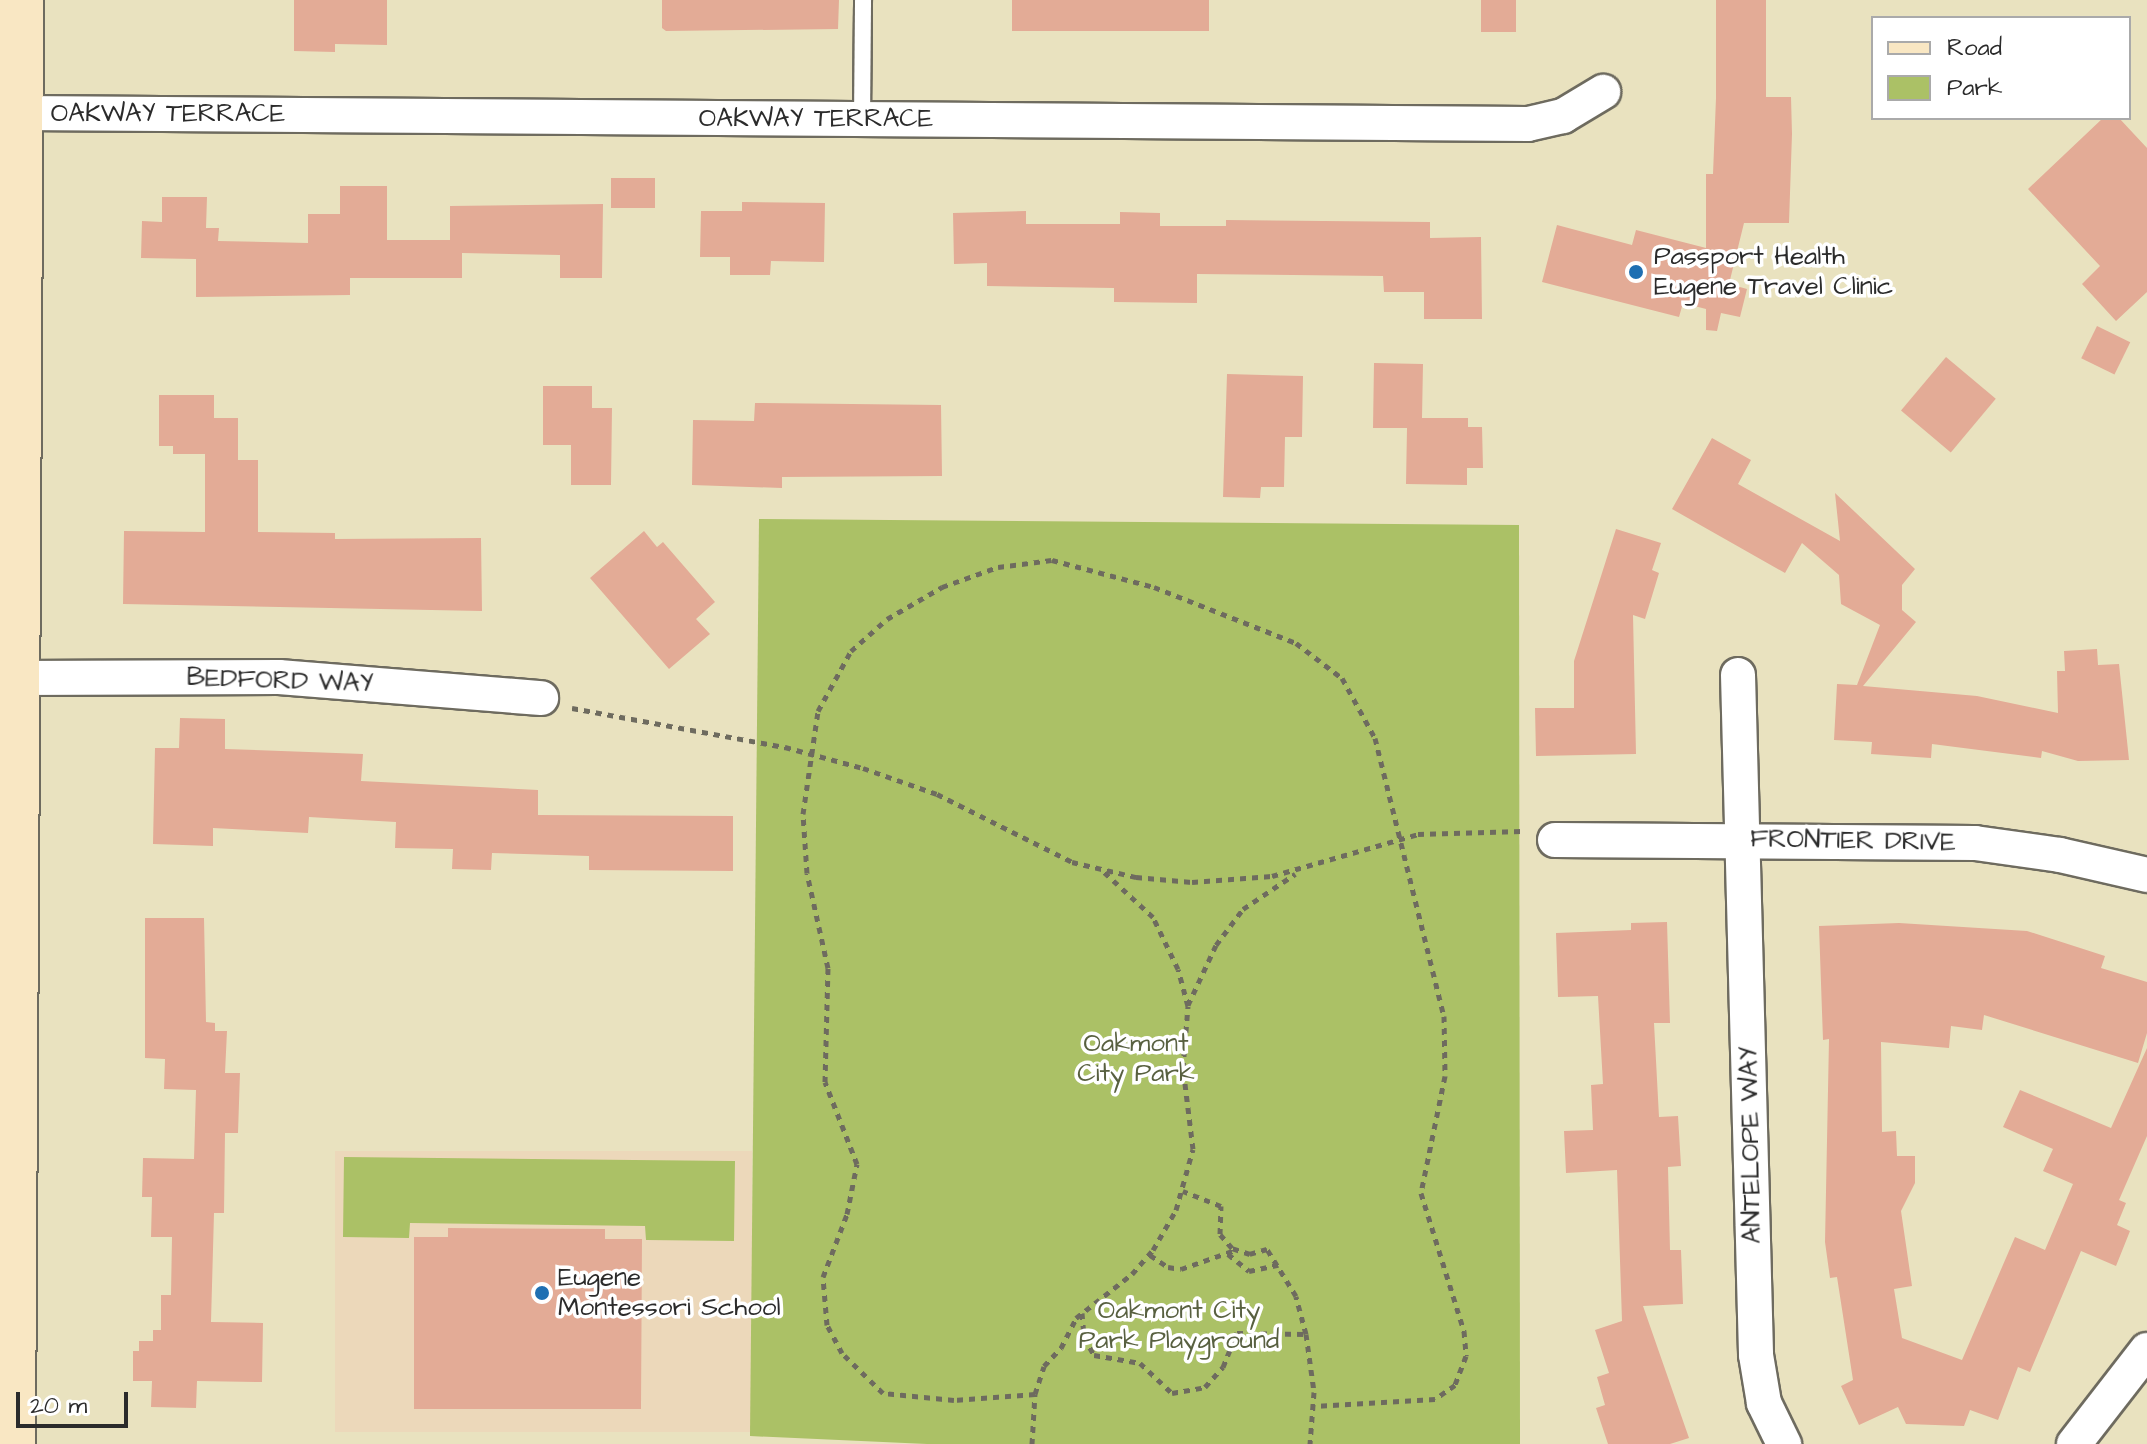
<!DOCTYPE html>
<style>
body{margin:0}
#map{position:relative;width:2147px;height:1444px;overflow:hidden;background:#e9e2bf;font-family:"Architects Daughter",sans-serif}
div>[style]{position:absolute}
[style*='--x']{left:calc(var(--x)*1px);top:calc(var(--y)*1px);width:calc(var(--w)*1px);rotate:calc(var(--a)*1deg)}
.built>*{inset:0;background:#ecd8ba;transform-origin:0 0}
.green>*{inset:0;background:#abc166}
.building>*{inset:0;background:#e3ab96;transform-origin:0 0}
.path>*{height:5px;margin-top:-2.5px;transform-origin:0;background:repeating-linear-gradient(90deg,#6e6b5f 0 6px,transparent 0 12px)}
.roads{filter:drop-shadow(2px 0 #6e6b5f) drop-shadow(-2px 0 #6e6b5f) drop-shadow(0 2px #6e6b5f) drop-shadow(0 -2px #6e6b5f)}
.lane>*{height:16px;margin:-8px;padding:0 8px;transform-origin:8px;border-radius:8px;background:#fff}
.street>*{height:34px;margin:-17px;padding:0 17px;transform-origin:17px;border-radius:17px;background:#fff}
.secondary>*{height:44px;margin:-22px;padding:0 22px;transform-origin:22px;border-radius:22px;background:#f9e7c3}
.dots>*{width:22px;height:22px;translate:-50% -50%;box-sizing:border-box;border:4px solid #fff;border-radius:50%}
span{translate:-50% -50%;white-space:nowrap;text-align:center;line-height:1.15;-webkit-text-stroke:7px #fff;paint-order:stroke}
.street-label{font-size:26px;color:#2b2b2b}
.poi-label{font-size:26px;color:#2b2b2b}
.left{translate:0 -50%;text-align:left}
.park-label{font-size:26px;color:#586040}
.legend{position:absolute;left:1871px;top:16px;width:260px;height:104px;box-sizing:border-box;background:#fff;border:2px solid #aaa;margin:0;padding:10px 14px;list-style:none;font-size:24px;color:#2b2b2b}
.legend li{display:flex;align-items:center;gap:16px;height:40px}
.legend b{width:40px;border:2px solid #aaa}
.scale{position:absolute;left:16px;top:1392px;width:112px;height:36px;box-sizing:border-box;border:4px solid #2b2b2b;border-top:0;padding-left:10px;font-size:24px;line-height:28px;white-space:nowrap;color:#2b2b2b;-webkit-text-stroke:6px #fff;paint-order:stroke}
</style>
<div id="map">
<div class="built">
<div style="left:335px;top:1151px;width:417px;height:281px"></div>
</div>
<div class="green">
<div style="clip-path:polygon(759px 519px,1519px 525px,1520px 1444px,927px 1444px,750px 1436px)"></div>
<div style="clip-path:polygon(344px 1157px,735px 1161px,734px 1241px,646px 1240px,645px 1226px,410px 1223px,409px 1238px,343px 1237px)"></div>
</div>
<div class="building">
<div style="clip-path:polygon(294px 0,387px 0,387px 45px,335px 44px,335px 52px,294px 51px)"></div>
<div style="clip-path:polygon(662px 0,839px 0,838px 29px,666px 31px,662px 28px)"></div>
<div style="left:1012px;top:0;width:197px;height:31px"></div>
<div style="left:1481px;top:0;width:35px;height:32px"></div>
<div style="clip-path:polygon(1716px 0,1766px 0,1766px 97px,1791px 97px,1792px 134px,1789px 223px,1744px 223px,1729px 284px,1747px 289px,1740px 317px,1721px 313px,1717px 331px,1706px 330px,1706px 309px,1683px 303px,1679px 317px,1542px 282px,1557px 225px,1632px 245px,1636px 230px,1706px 248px,1706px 174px,1713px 174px,1716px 98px)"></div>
<div style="clip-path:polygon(2103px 118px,2119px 118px,2147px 148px,2147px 292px,2116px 321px,2082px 284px,2100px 266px,2028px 189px)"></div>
<div style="left:611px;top:178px;width:44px;height:30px"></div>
<div style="clip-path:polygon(340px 186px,387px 186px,387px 240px,450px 240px,450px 206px,603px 204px,602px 278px,560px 278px,560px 255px,462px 253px,462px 278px,350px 278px,350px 295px,196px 297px,196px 259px,141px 258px,142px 221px,162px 222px,162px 197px,207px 197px,206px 228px,219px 228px,218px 241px,308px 243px,308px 214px,340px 214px)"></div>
<div style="clip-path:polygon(742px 202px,825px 203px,824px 262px,771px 261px,770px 275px,730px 275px,730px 257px,700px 257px,701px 211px,742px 211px)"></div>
<div style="clip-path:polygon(1026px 211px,1026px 224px,1120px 224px,1120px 212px,1160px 213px,1160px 226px,1226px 226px,1226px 220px,1430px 222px,1430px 238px,1481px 237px,1482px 319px,1424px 319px,1424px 292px,1384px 292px,1383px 276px,1197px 274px,1197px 303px,1114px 302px,1114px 288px,987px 286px,987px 263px,954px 264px,953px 213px)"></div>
<div style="left:2097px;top:326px;width:37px;height:36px;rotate:26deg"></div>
<div style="left:1946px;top:357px;width:65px;height:70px;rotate:40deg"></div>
<div style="clip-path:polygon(1374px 363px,1423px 364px,1422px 418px,1468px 418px,1468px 427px,1482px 427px,1483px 468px,1467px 468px,1467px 485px,1406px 484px,1407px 428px,1373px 428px)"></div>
<div style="clip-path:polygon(1227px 374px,1303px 376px,1302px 437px,1285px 437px,1284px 487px,1261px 487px,1260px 498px,1223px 497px)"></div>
<div style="clip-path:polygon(543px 386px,592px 386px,592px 408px,612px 408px,611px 485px,571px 485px,571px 445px,543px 445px)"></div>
<div style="clip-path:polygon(159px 395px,214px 395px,214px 418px,238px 418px,238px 460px,258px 460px,258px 532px,335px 533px,335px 539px,481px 538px,482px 611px,123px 604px,124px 531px,205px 532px,205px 454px,173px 454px,173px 446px,159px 446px)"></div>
<div style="clip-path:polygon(755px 403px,941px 405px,942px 476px,782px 477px,782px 488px,692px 485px,693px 420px,754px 421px)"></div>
<div style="clip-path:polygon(1712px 438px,1751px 460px,1738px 484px,1840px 541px,1835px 493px,1915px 569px,1902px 585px,1902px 610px,1916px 622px,1863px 686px,1977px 696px,2058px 713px,2057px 671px,2065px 671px,2064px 651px,2097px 649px,2098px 665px,2119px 664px,2129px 760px,2078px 761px,2042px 751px,2041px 758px,1932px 744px,1931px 758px,1871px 754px,1872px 742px,1834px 740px,1837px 684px,1857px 685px,1880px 625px,1841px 604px,1839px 575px,1802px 543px,1785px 573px,1672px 509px)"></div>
<div style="clip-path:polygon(1616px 529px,1661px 543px,1652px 570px,1659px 573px,1645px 619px,1633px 615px,1636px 754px,1536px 756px,1535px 708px,1574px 708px,1574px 661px)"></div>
<div style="clip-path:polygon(644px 531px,657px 547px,663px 542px,715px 602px,696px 619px,710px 634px,669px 669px,590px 578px)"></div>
<div style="clip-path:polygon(180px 718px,225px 719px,225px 749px,363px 754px,361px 781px,538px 790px,538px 815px,733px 816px,733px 871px,589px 870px,589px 856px,492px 853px,491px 870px,452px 869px,453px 849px,395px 848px,396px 822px,309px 817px,308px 833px,213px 828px,213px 846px,153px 844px,155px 748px,179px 748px)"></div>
<div style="clip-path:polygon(145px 918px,204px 918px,206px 1022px,215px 1023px,215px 1031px,227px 1031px,225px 1073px,240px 1073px,238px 1133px,225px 1133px,224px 1213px,214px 1213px,211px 1322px,263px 1323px,262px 1382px,197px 1381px,196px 1408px,151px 1407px,152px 1381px,133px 1381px,133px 1351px,139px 1351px,139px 1341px,153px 1341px,153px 1330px,161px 1330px,161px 1295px,171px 1295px,172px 1237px,151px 1237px,152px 1197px,142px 1197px,143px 1158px,194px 1159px,196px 1090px,164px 1089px,165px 1059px,145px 1058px)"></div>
<div style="clip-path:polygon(1667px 922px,1670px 1023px,1654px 1023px,1659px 1117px,1678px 1116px,1681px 1166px,1668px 1167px,1670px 1250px,1681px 1250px,1683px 1304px,1643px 1306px,1689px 1438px,1670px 1444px,1608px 1444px,1596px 1408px,1605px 1405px,1597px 1377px,1609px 1373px,1595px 1330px,1622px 1321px,1617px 1170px,1566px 1173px,1564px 1131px,1593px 1130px,1591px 1085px,1603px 1084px,1598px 996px,1558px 997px,1556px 933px,1631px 930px,1631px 923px)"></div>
<div style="clip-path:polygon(1899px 923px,2027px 931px,2105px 956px,2101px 968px,2147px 982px,2147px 1033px,2138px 1063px,1984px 1015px,1982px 1030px,1951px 1026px,1949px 1048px,1881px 1042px,1882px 1132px,1896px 1131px,1897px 1156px,1915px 1156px,1915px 1183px,1901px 1211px,1912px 1286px,1894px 1289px,1902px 1338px,1962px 1360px,2015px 1237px,2045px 1250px,2073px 1184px,2043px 1171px,2053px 1149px,2003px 1127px,2020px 1090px,2111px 1128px,2147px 1048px,2147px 1136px,2119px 1200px,2126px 1203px,2117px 1225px,2130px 1231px,2116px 1266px,2081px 1251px,2030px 1372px,2018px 1367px,1998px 1420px,1970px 1410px,1964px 1426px,1906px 1424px,1898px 1407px,1859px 1425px,1841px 1386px,1853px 1380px,1837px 1277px,1830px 1278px,1825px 1242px,1829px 1039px,1823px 1040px,1819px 926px)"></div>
<div style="clip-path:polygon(448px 1228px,605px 1229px,605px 1239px,642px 1239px,641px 1409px,414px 1409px,414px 1237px,448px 1237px)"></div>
</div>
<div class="path">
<div style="--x:572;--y:708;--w:217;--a:10.4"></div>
<div style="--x:785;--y:747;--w:81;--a:15.1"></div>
<div style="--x:863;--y:768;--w:78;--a:19.4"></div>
<div style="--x:937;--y:794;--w:151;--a:26.7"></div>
<div style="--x:1072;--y:862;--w:66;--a:13.2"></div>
<div style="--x:1136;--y:877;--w:56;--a:5.1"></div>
<div style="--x:1192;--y:882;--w:80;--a:-4.3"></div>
<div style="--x:1272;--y:876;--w:152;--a:-16"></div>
<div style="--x:1418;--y:834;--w:104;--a:-1.7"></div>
<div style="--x:1188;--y:1005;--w:66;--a:-65"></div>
<div style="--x:1216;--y:945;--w:45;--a:-53.1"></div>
<div style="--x:1243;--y:909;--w:63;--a:-33.9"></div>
<div style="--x:1228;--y:1254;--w:27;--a:39"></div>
<div style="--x:1249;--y:1271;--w:30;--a:-12"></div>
<div style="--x:1150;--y:1255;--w:22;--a:34"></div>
<div style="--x:1168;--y:1267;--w:13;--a:9"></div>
<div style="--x:1181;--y:1269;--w:57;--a:-19.4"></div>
<div style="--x:1082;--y:1313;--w:24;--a:85"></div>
<div style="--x:1084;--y:1337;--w:21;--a:61"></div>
<div style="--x:1094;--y:1355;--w:47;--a:9.9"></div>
<div style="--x:1140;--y:1363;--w:44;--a:43.2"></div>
<div style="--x:1172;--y:1393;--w:34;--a:-10"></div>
<div style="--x:1205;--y:1387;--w:27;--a:-48"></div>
<div style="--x:1223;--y:1367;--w:37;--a:-68"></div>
<div style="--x:1237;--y:1333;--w:69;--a:0.8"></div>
<div style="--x:1306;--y:1334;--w:39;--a:-105"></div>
<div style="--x:1296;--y:1296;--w:55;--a:-121.7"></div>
<div style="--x:1267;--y:1249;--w:18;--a:164"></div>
<div style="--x:1250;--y:1254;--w:19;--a:-162"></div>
<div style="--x:1232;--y:1248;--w:18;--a:-131"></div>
<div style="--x:1220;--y:1234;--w:28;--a:-88"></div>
<div style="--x:1221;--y:1206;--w:41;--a:-158.5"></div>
<div style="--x:1306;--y:1334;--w:59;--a:82.1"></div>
<div style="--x:1314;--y:1392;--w:52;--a:94.4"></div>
<div style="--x:1035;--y:1394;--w:81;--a:175.8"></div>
<div style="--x:954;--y:1400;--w:71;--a:-174.4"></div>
<div style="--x:883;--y:1393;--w:57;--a:-135.7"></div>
<div style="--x:842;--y:1353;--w:32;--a:-118"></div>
<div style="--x:827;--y:1325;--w:48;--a:-94.8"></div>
<div style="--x:823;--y:1277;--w:67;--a:-69.1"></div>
<div style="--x:847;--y:1214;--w:51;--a:-78.7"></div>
<div style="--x:857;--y:1164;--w:88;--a:-111.3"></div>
<div style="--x:825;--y:1082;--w:114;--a:-88.5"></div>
<div style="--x:828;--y:968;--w:97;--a:-102.5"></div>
<div style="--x:807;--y:873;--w:59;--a:-93.9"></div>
<div style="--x:803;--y:814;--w:104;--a:-81.7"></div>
<div style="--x:818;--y:711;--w:68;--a:-61.2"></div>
<div style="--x:851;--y:651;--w:48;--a:-41.6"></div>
<div style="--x:887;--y:619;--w:64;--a:-30.2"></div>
<div style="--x:942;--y:587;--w:59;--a:-19.7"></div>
<div style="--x:998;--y:567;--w:54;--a:-7.4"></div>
<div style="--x:1052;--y:560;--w:106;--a:14.8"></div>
<div style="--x:1154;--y:587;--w:153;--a:21.5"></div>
<div style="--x:1296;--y:643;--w:58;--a:37.3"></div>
<div style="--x:1342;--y:678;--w:68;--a:61.2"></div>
<div style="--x:1375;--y:738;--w:286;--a:76.1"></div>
<div style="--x:1444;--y:1016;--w:60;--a:89"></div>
<div style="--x:1445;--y:1076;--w:119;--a:101.6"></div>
<div style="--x:1421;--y:1193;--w:145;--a:72.7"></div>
<div style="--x:1464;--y:1331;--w:25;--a:85"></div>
<div style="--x:1466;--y:1356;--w:31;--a:111"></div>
<div style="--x:1455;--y:1385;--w:24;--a:145"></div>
<div style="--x:1435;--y:1399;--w:121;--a:176.7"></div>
<div style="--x:1032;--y:1444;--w:50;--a:-86.6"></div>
<div style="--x:1035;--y:1394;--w:29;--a:-72"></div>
<div style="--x:1044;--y:1366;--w:25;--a:-47"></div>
<div style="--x:1061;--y:1348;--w:34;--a:-63"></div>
<div style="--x:1076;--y:1318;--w:71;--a:-38.2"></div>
<div style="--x:1132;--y:1274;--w:32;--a:-49"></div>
<div style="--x:1153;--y:1250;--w:46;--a:-60.1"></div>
<div style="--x:1176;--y:1210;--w:63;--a:-74.4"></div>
<div style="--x:1193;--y:1149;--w:82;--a:-97"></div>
<div style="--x:1183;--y:1068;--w:62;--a:-85.4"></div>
<div style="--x:1188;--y:1006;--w:38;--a:-105"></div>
<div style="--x:1178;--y:969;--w:58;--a:-115.7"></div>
<div style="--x:1153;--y:917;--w:67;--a:-137.4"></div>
</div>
<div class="roads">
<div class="lane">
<div style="--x:862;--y:119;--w:119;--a:-89.5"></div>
</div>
<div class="street">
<div style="--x:21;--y:113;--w:1507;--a:0.42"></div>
<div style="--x:1528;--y:124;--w:36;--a:-13"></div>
<div style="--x:1563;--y:116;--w:47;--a:-31"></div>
<div style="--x:1738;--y:675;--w:680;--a:88.48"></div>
<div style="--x:1756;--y:1355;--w:49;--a:80.5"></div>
<div style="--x:1764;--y:1403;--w:46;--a:64"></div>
<div style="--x:18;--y:678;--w:261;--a:-0.2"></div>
<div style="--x:279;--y:677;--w:263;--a:4.6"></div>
<div style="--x:1555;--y:840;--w:420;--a:0.4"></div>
<div style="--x:1975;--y:843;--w:86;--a:8"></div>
<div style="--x:2060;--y:855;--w:89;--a:12.9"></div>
<div style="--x:2074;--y:1444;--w:119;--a:-52.2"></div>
</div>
<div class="secondary">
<div style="--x:13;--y:1444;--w:1444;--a:-89.68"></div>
</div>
</div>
<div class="dots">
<div style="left:1636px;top:272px;background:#1f6fb2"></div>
<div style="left:542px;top:1293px;background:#1f6fb2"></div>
</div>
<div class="street-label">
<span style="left:168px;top:114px">OAKWAY TERRACE</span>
<span style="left:816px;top:119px">OAKWAY TERRACE</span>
<span style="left:280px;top:681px;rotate:2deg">BEDFORD WAY</span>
<span style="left:1853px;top:841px;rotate:1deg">FRONTIER DRIVE</span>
<span style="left:1751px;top:1145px;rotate:-91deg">ANTELOPE WAY</span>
</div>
<div class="poi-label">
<span class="left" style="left:1654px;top:272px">Passport Health<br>Eugene Travel Clinic</span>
<span class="left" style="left:558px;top:1293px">Eugene<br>Montessori School</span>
</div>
<div class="park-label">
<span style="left:1136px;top:1059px">Oakmont<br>City Park</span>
<span style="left:1179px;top:1326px">Oakmont City<br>Park Playground</span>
</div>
<ul class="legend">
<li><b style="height:10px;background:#f9e7c3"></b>Road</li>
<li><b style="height:22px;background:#abc166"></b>Park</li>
</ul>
<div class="scale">20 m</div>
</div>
